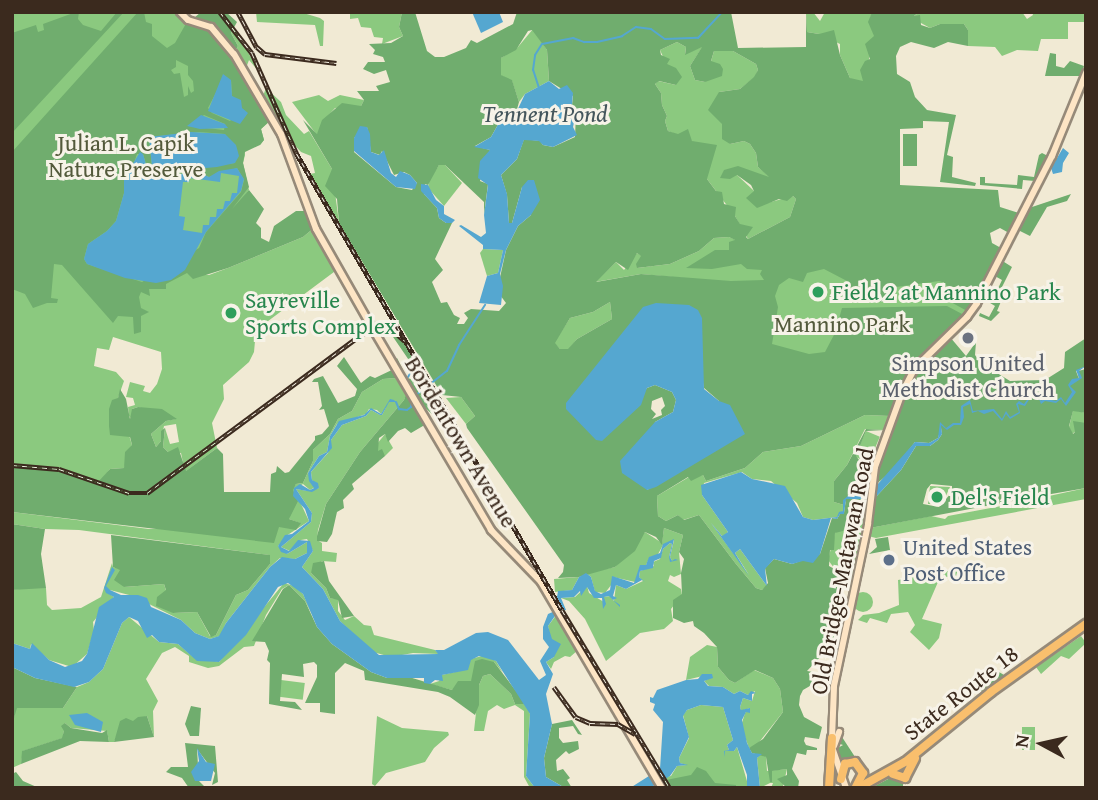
<!DOCTYPE html>
<style>
body{margin:0}
#map{position:relative;width:1098px;height:800px;overflow:hidden;background:#f1ead4;font-family:"Gentium Book Plus",serif}
div>[style]{position:absolute}
[style*='--x']{left:calc(var(--x)*1px);top:calc(var(--y)*1px);width:calc(var(--w)*1px);rotate:calc(var(--a)*1deg)}
.green>*{inset:0;background:#8bc97f;transform-origin:0 0}
.round{border-radius:50%}
.forest>*{inset:0;background:#70ad6e;transform-origin:0 0}
.water>*{inset:0;background:#55a7d0}
.stream>*{height:2px;margin:-1px;padding:0 1px;transform-origin:1px;border-radius:1px;background:#55a7d0}
.roads{filter:drop-shadow(2px 0 #968a79) drop-shadow(-2px 0 #968a79) drop-shadow(0 2px #968a79) drop-shadow(0 -2px #968a79)}
.secondary>*{height:6px;margin:-3px;padding:0 3px;transform-origin:3px;border-radius:3px;background:#fde5c5}
.trunk>*{height:8px;margin:-4px;padding:0 4px;transform-origin:4px;border-radius:4px;background:#f9bf6d}
.rail>*{height:4.5px;margin-top:-2.25px;transform-origin:0;background:repeating-linear-gradient(90deg,#f7f3e8 0 5px,#3b2a1e 0 10px);box-sizing:border-box;border-block:2px solid #3b2a1e}
.dots>*{width:19px;height:19px;translate:-50% -50%;box-sizing:border-box;border:4px solid #f7f3e8;border-radius:50%}
span{translate:-50% -50%;white-space:nowrap;text-align:center;line-height:1.15;-webkit-text-stroke:6px #f7f3e8;paint-order:stroke}
.park-label{font-size:23px;color:#535a3b}
.leisure-label{font-size:23px;color:#27864d}
.left{translate:0 -50%;text-align:left}
.worship-label{font-size:23px;color:#5b616d}
.street-label{font-size:23px;color:#3b2a1e}
.service-label{font-size:23px;color:#4e5e75}
.water-label{font-size:24px;color:#44565c;font-style:italic}
.frame{position:absolute;inset:0;border:14px solid #3b2a1e;pointer-events:none}
.north{position:absolute;left:1007px;top:709px;width:70px;height:70px;-webkit-text-stroke:5px #f7f3e8;paint-order:stroke;rotate:278deg;font-size:19px;font-weight:700;line-height:28px;text-align:center;color:#3b2a1e}
.north::after{content:'';display:block;margin:auto;width:24px;height:32px;background:#3b2a1e;clip-path:polygon(50% 0,100% 100%,50% 72%,0 100%)}
</style>
<div id="map">
<div class="green">
<div style="clip-path:polygon(12px 12px,180px 12px,272px 119px,261px 129px,264px 140px,260px 145px,241px 135px,245px 155px,243px 163px,249px 190px,188px 273px,209px 275px,228px 268px,303px 237px,315px 227px,338px 269px,256px 330px,254px 352px,249px 362px,223px 385px,224px 399px,212px 423px,217px 448px,185px 472px,181px 453px,168px 452px,163px 447px,165px 428px,170px 444px,179px 442px,176px 424px,164px 426px,161px 441px,156px 447px,151px 434px,166px 421px,175px 419px,138px 407px,132px 409px,132px 419px,129px 416px,128px 407px,135px 405px,133px 398px,126px 397px,130px 382px,145px 386px,143px 391px,150px 393px,157px 384px,162px 369px,161px 352px,113px 337px,109px 350px,97px 348px,94px 366px,116px 372px,124px 381px,118px 398px,132px 445px,124px 468px,110px 469px,99px 483px,59px 469px,13px 465px)"></div>
<div style="clip-path:polygon(256px 12px,300px 12px,320px 18px,324px 21px,323px 46px,320px 46px,315px 25px,257px 22px)"></div>
<div style="clip-path:polygon(350px 12px,402px 12px,399px 27px,403px 36px,382px 44px,383px 38px,374px 37px,371px 28px,361px 27px,358px 18px,350px 19px)"></div>
<div style="clip-path:polygon(806px 12px,813px 12px,820px 21px,825px 12px,872px 12px,869px 22px,875px 37px,863px 81px,852px 81px,850px 78px,840px 55px,840px 44px,819px 34px,807px 32px)"></div>
<div style="clip-path:polygon(919px 12px,1022px 12px,1027px 19px,1033px 15px,1032px 12px,1086px 12px,1086px 22px,1068px 22px,1068px 39px,1041px 39px,1038px 51px,1017px 50px,1002px 56px,995px 47px,968px 46px,968px 30px,964px 24px,940px 24px,930px 28px,912px 18px)"></div>
<div style="clip-path:polygon(234px 28px,260px 73px,249px 60px,246px 68px,235px 51px,238px 46px,231px 33px)"></div>
<div style="clip-path:polygon(533px 29px,547px 50px,549px 81px,525px 94px,519px 102px,512px 81px,500px 75px,501px 58px,518px 47px)"></div>
<div style="clip-path:polygon(677px 42px,686px 47px,685px 54px,703px 46px,690px 66px,695px 80px,705px 82px,714px 51px,733px 51px,756px 64px,758px 70px,755px 77px,740px 89px,719px 92px,722px 124px,730px 144px,744px 141px,750px 144px,756px 153px,758px 167px,771px 178px,737px 175px,767px 203px,793px 196px,796px 199px,790px 217px,748px 239px,735px 216px,707px 179px,692px 141px,668px 131px,665px 121px,667px 116px,662px 105px,661px 93px,655px 84px,658px 81px,676px 85px,660px 50px)"></div>
<div style="clip-path:polygon(266px 88px,281px 102px,286px 115px,304px 134px,309px 131px,332px 169px,339px 223px,310px 174px,315px 173px,311px 156px,301px 152px,286px 136px,263px 96px)"></div>
<div style="clip-path:polygon(319px 95px,328px 101px,340px 95px,364px 100px,361px 106px,335px 108px,326px 118px,317px 135px,292px 102px)"></div>
<div style="clip-path:polygon(439px 165px,445px 165px,462px 183px,444px 206px,428px 188px,429px 180px)"></div>
<div style="clip-path:polygon(729px 237px,736px 240px,994px 260px,970px 307px,908px 371px,895px 401px,843px 413px,704px 280px,641px 274px,595px 282px,616px 262px,624px 270px,637px 253px,642px 256px,637px 268px,670px 264px,699px 251px,714px 238px)"></div>
<div style="clip-path:polygon(483px 249px,503px 250px,498px 273px,487px 276px,480px 253px)"></div>
<div style="clip-path:polygon(610px 302px,612px 319px,577px 339px,569px 349px,560px 349px,554px 343px,570px 318px,593px 312px)"></div>
<div style="clip-path:polygon(396px 378px,406px 395px,404px 400px,360px 452px,326px 504px,318px 530px,317px 540px,322px 543px,322px 551px,337px 553px,336px 562px,322px 561px,311px 573px,326px 588px,330px 598px,338px 599px,338px 611px,345px 620px,354px 616px,364px 625px,371px 626px,374px 635px,435px 650px,439px 654px,413px 653px,391px 657px,373px 652px,340px 621px,323px 589px,302px 567px,313px 551px,307px 539px,301px 540px,290px 551px,281px 547px,311px 522px,312px 513px,296px 489px,308px 491px,319px 488px,312px 480px,311px 472px,328px 453px,331px 440px,342px 425px,366px 416px,371px 410px,380px 415px,382px 415px,386px 407px,381px 414px,377px 410px,369px 409px,366px 414px,337px 424px,330px 436px,327px 452px,319px 456px,308px 473px,315px 487px,310px 490px,303px 484px,294px 489px,309px 521px,286px 536px,278px 546px,287px 554px,307px 542px,307px 553px,295px 559px,280px 558px,270px 567px,226px 623px,220px 636px,210px 639px,195px 633px,181px 620px,133px 596px,110px 590px,108px 593px,114px 597px,93px 622px,94px 631px,87px 654px,72px 667px,49px 660px,31px 644px,30px 649px,12px 643px,12px 590px,42px 586px,46px 588px,47px 605px,52px 610px,81px 608px,101px 597px,112px 563px,113px 567px,120px 569px,124px 587px,164px 584px,173px 613px,197px 612px,210px 636px,216px 635px,236px 595px,248px 590px,270px 564px,269px 555px,79px 530px,45px 529px,12px 524px,12px 512px,149px 529px,279px 526px,300px 523px,289px 519px,293px 490px,293px 488px,296px 484px,303px 483px,313px 461px,313px 450px,330px 434px,338px 419px,352px 411px,362px 392px,383px 379px)"></div>
<div style="clip-path:polygon(461px 397px,475px 416px,466px 424px,446px 398px)"></div>
<div style="clip-path:polygon(1073px 410px,1086px 413px,1086px 424px,1072px 434px,1069px 427px)"></div>
<div style="clip-path:polygon(865px 415px,890px 416px,885px 430px,865px 429px,847px 465px,834px 481px,834px 502px,844px 505px,843px 511px,837px 517px,813px 520px,803px 517px,797px 503px,771px 481px,752px 479px,742px 472px,704px 483px,702px 495px,728px 532px,723px 537px,711px 523px,749px 575px,735px 553px,740px 549px,767px 586px,762px 590px,756px 588px,736px 564px,699px 515px,683px 520px,678px 515px,666px 521px,658px 516px,657px 496px,689px 477px,703px 475px,706px 481px,745px 468px,763px 452px,801px 446px)"></div>
<div style="left:866px;top:431px;width:15px;height:28px;rotate:23deg"></div>
<div style="clip-path:polygon(385px 434px,393px 448px,385px 456px,378px 451px,377px 444px)"></div>
<div style="clip-path:polygon(930px 486px,950px 487px,944px 500px,937px 504px,928px 504px)"></div>
<div style="clip-path:polygon(1086px 488px,1086px 499px,876px 538px,868px 536px,870px 528px,931px 516px,945px 519px,948px 516px,1012px 504px,1019px 507px,1022px 503px,1027px 506px,1035px 499px)"></div>
<div style="clip-path:polygon(847px 522px,866px 523px,855px 576px,838px 573px,828px 560px,835px 533px)"></div>
<div style="clip-path:polygon(664px 528px,683px 535px,679px 552px,681px 574px,674px 577px,670px 575px,668px 581px,681px 589px,682px 595px,671px 609px,673px 621px,664px 629px,640px 633px,606px 661px,585px 619px,569px 601px,561px 598px,575px 597px,587px 586px,589px 593px,604px 602px,604px 597px,610px 596px,614px 601px,616px 585px,626px 589px,643px 581px,639px 577px,640px 571px,654px 566px,653px 562px,660px 559px,663px 549px,670px 543px,672px 544px,669px 557px,672px 561px,670px 557px,674px 540px,663px 545px,657px 556px,650px 557px,646px 565px,641px 565px,635px 582px,613px 577px,615px 580px,605px 593px,595px 592px,591px 577px,586px 573px,615px 567px,645px 532px,662px 543px)"></div>
<div style="clip-path:polygon(958px 569px,956px 576px,944px 577px,938px 582px,922px 619px,942px 624px,939px 638px,929px 650px,910px 632px,915px 625px,908px 612px,891px 614px,887px 623px,870px 618px,867px 623px,858px 620px,863px 615px,879px 613px,899px 605px,898px 580px)"></div>
<div style="clip-path:polygon(579px 577px,572px 590px,555px 592px,554px 579px)"></div>
<div style="clip-path:polygon(284px 583px,294px 586px,303px 594px,313px 616px,305px 601px,289px 585px,282px 589px,266px 615px,254px 646px,244px 647px,219px 666px,208px 668px,189px 662px,189px 656px,175px 647px,162px 653px,146px 679px,158px 701px,153px 711px,154px 737px,147px 716px,120px 728px,114px 742px,109px 742px,107px 731px,71px 728px,65px 723px,63px 738px,23px 751px,21px 764px,12px 768px,12px 726px,16px 708px,63px 708px,77px 687px,89px 682px,103px 669px,122px 623px,129px 617px,159px 642px,178px 644px,192px 656px,219px 662px)"></div>
<div class="round" style="left:853px;top:592px;width:20px;height:20px"></div>
<div style="clip-path:polygon(557px 614px,578px 650px,570px 657px,565px 656px,554px 662px,551px 669px,546px 662px,554px 657px,548px 626px)"></div>
<div style="clip-path:polygon(1081px 636px,1086px 643px,1069px 659px,1061px 656px,1041px 674px,1036px 667px)"></div>
<div style="clip-path:polygon(707px 645px,717px 647px,718px 667px,729px 680px,735px 683px,754px 670px,773px 678px,780px 689px,783px 712px,756px 746px,749px 748px,741px 726px,745px 713px,750px 708px,741px 711px,740px 707px,743px 698px,752px 701px,755px 691px,748px 695px,740px 691px,734px 694px,723px 687px,709px 686px,704px 681px,712px 677px,711px 674px,686px 680px,690px 657px)"></div>
<div style="clip-path:polygon(485px 655px,496px 661px,503px 673px,494px 662px,471px 681px,452px 690px,430px 684px,439px 681px,442px 675px,463px 670px,471px 659px)"></div>
<div style="clip-path:polygon(490px 674px,511px 694px,515px 704px,526px 704px,530px 714px,526px 776px,535px 788px,530px 788px,524px 777px,524px 711px,515px 705px,504px 709px,497px 705px,488px 711px,484px 731px,474px 731px,479px 685px,483px 676px)"></div>
<div style="left:281px;top:680px;width:24px;height:17px;rotate:7deg"></div>
<div style="clip-path:polygon(701px 705px,723px 707px,733px 740px,727px 745px,729px 750px,726px 750px,734px 751px,737px 747px,749px 788px,670px 788px,665px 777px,671px 776px,677px 766px,686px 765px,680px 763px,679px 758px,689px 738px,683px 715px,687px 710px)"></div>
<div style="clip-path:polygon(377px 716px,402px 728px,448px 732px,449px 735px,434px 748px,425px 762px,386px 773px,375px 786px,372px 784px)"></div>
<div style="left:1022px;top:727px;width:13px;height:23px"></div>
<div style="clip-path:polygon(761px 753px,766px 757px,767px 771px,787px 769px,783px 786px,787px 788px,771px 788px,773px 783px,770px 783px,760px 788px,757px 758px)"></div>
</div>
<div class="forest">
<div style="clip-path:polygon(76px 12px,79px 12px,78px 19px,83px 25px,101px 31px,117px 12px,124px 12px,12px 133px,12px 33px,36px 25px,38px 32px,44px 30px,43px 24px)"></div>
<div style="clip-path:polygon(evenodd,138px 12px,144px 12px,146px 22px,152px 24px,152px 36px,167px 48px,175px 43px,188px 20px,217px 33px,272px 119px,261px 129px,264px 140px,260px 145px,245px 152px,243px 163px,249px 187px,232px 209px,249px 190px,264px 209px,256px 223px,261px 228px,261px 238px,269px 242px,274px 226px,296px 211px,308px 211px,315px 227px,303px 237px,228px 268px,193px 279px,187px 273px,166px 284px,166px 289px,149px 289px,150px 296px,141px 292px,139px 297px,141px 308px,149px 312px,141px 316px,141px 332px,134px 334px,133px 317px,118px 316px,113px 323px,62px 265px,54px 264px,51px 298px,58px 299px,57px 303px,47px 303px,33px 308px,25px 294px,12px 289px,12px 152px,138px 12px,176px 60px,188px 66px,188px 75px,193px 81px,194px 91px,191px 93px,188px 86px,188px 95px,184px 97px,180px 73px,174px 74px,171px 70px,176px 67px,176px 60px,138px 12px,231px 80px,232px 96px,242px 108px,230px 121px,212px 113px,208px 108px,219px 87px,231px 80px,138px 12px,204px 115px,225px 124px,224px 130px,188px 126px,204px 115px,138px 12px,199px 132px,225px 134px,235px 163px,162px 172px,152px 167px,149px 137px,199px 132px,138px 12px,137px 154px,143px 154px,148px 171px,155px 177px,198px 172px,209px 177px,237px 168px,244px 180px,241px 192px,206px 232px,199px 248px,142px 282px,87px 264px,84px 259px,88px 244px,107px 231px,116px 221px,124px 193px,124px 178px,132px 169px,137px 154px)"></div>
<div style="clip-path:polygon(201px 12px,226px 12px,237px 22px,231px 33px,238px 46px,235px 51px,215px 26px,194px 18px)"></div>
<div style="clip-path:polygon(evenodd,402px 12px,415px 12px,427px 51px,435px 57px,444px 57px,466px 48px,471px 40px,477px 43px,513px 24px,517px 12px,731px 12px,738px 48px,806px 47px,806px 12px,807px 32px,819px 34px,834px 30px,840px 55px,850px 78px,863px 81px,860px 70px,865px 61px,870px 59px,865px 44px,874px 36px,868px 22px,872px 12px,919px 12px,914px 16px,920px 15px,921px 25px,930px 28px,940px 24px,964px 24px,968px 30px,968px 46px,948px 42px,934px 48px,911px 42px,900px 47px,896px 56px,897px 74px,910px 82px,915px 97px,927px 110px,956px 115px,947px 155px,953px 157px,952px 177px,976px 183px,975px 186px,940px 182px,949px 122px,923px 121px,923px 128px,900px 129px,900px 185px,998px 190px,1000px 207px,1019px 213px,1009px 233px,1000px 228px,990px 233px,992px 243px,1001px 248px,970px 307px,967px 311px,949px 301px,950px 292px,945px 283px,939px 281px,896px 287px,895px 302px,855px 302px,847px 281px,824px 269px,807px 273px,803px 282px,789px 278px,779px 285px,775px 296px,778px 307px,772px 344px,809px 354px,825px 352px,835px 333px,842px 308px,947px 306px,964px 315px,908px 371px,890px 416px,865px 415px,801px 446px,763px 452px,745px 468px,706px 481px,703px 475px,691px 481px,688px 477px,657px 496px,658px 516px,666px 521px,678px 515px,684px 520px,699px 515px,736px 564px,756px 588px,762px 590px,768px 583px,765px 568px,774px 559px,792px 564px,820px 554px,832px 518px,837px 519px,840px 514px,844px 513px,846px 499px,868px 497px,863px 523px,847px 522px,843px 531px,835px 533px,834px 550px,830px 550px,829px 566px,847px 576px,849px 570px,855px 570px,855px 576px,853px 585px,839px 584px,836px 586px,841px 590px,841px 604px,846px 606px,838px 650px,824px 653px,807px 671px,813px 672px,812px 678px,831px 686px,829px 698px,829px 685px,815px 683px,803px 690px,800px 696px,799px 705px,804px 717px,822px 727px,819px 739px,805px 737px,804px 741px,806px 745px,817px 748px,817px 750px,807px 750px,806px 755px,797px 753px,792px 769px,799px 781px,798px 788px,787px 788px,777px 779px,787px 775px,787px 769px,772px 771px,772px 782px,770px 782px,766px 757px,752px 753px,749px 748px,763px 739px,783px 712px,780px 689px,773px 678px,755px 670px,735px 683px,729px 680px,718px 667px,717px 647px,704px 633px,694px 626px,693px 621px,684px 623px,673px 618px,673px 600px,682px 594px,681px 573px,684px 559px,679px 552px,683px 535px,664px 528px,662px 545px,656px 537px,645px 532px,635px 551px,615px 567px,579px 577px,558px 578px,563px 572px,564px 565px,467px 428px,466px 424px,475px 416px,461px 397px,442px 395px,339px 223px,337px 199px,325px 186px,332px 169px,303px 120px,317px 134px,322px 120px,342px 103px,361px 106px,364px 100px,357px 91px,379px 91px,376px 86px,390px 82px,386px 70px,374px 74px,363px 69px,368px 62px,385px 62px,383px 57px,373px 54px,375px 50px,369px 44px,391px 43px,403px 36px,399px 27px,402px 12px,532px 30px,547px 50px,549px 81px,573px 96px,572px 105px,576px 113px,575px 137px,553px 147px,543px 145px,540px 141px,524px 139px,517px 159px,501px 175px,507px 195px,509px 223px,512px 223px,522px 187px,531px 215px,518px 226px,506px 250px,499px 282px,500px 295px,506px 303px,499px 311px,471px 309px,464px 313px,468px 318px,464px 324px,457px 324px,460px 318px,454px 315px,447px 302px,441px 303px,432px 282px,443px 270px,435px 259px,452px 223px,446px 223px,439px 218px,437px 208px,424px 194px,425px 184px,428px 185px,439px 165px,445px 165px,484px 202px,484px 215px,488px 184px,480px 181px,490px 150px,475px 146px,491px 137px,500px 121px,516px 113px,519px 102px,512px 80px,501px 75px,501px 58px,516px 50px,528px 31px,532px 30px,402px 12px,677px 42px,686px 47px,685px 55px,702px 47px,690px 66px,695px 80px,705px 82px,722px 76px,723px 69px,720px 64px,711px 61px,714px 51px,733px 51px,756px 64px,758px 70px,754px 77px,740px 89px,719px 92px,708px 110px,722px 124px,722px 139px,730px 144px,744px 141px,750px 144px,756px 153px,758px 167px,769px 177px,738px 166px,724px 170px,720px 178px,730px 179px,737px 175px,751px 185px,754px 191px,746px 198px,757px 208px,779px 199px,787px 201px,793px 196px,796px 199px,790px 217px,748px 239px,746px 237px,753px 227px,740px 224px,735px 216px,736px 207px,724px 204px,722px 192px,716px 191px,707px 179px,717px 145px,692px 141px,688px 129px,678px 134px,668px 131px,665px 121px,667px 116px,662px 105px,661px 93px,655px 84px,659px 81px,676px 85px,682px 77px,676px 68px,667px 64px,670px 59px,661px 55px,660px 50px,677px 42px,402px 12px,367px 127px,371px 152px,380px 155px,382px 151px,394px 175px,404px 172px,410px 175px,417px 183px,412px 190px,396px 187px,354px 152px,354px 138px,367px 127px,402px 12px,729px 237px,735px 240px,729px 242px,729px 250px,715px 250px,686px 268px,712px 269px,741px 264px,747px 269px,762px 270px,760px 274px,764px 280px,731px 281px,641px 274px,596px 282px,616px 262px,628px 270px,637px 253px,641px 256px,636px 264px,637px 268px,670px 264px,699px 251px,714px 238px,729px 237px,402px 12px,610px 302px,612px 319px,577px 339px,568px 349px,560px 349px,555px 343px,570px 318px,593px 312px,610px 302px,402px 12px,689px 305px,704px 388px,719px 401px,693px 464px,647px 490px,655px 422px,673px 412px,676px 400px,672px 392px,655px 385px,647px 388px,642px 395px,689px 305px,402px 12px,662px 397px,665px 406px,661px 410px,662px 415px,652px 419px,656px 414px,651px 409px,652px 401px,662px 397px)"></div>
<div style="clip-path:polygon(1050px 53px,1056px 54px,1056px 66px,1064px 68px,1070px 61px,1084px 66px,1081px 76px,1045px 76px)"></div>
<div style="left:903px;top:134px;width:14px;height:32px"></div>
<div style="clip-path:polygon(1042px 153px,1048px 156px,1035px 181px,1023px 180px,1022px 189px,980px 185px,980px 177px,985px 177px,985px 183px,1017px 185px,1018px 175px,1034px 177px,1039px 155px)"></div>
<div style="clip-path:polygon(1071px 194px,1067px 201px,1047px 207px,1030px 236px,1018px 230px,1029px 208px)"></div>
<div style="clip-path:polygon(1001px 260px,1012px 267px,997px 297px,1002px 299px,997px 311px,1000px 312px,991px 321px,979px 316px,980px 313px,989px 317px,995px 306px,982px 298px,986px 291px,995px 295px,1002px 280px,993px 275px)"></div>
<div style="clip-path:polygon(389px 331px,407px 345px,438px 398px,432px 406px,432px 414px,423px 406px,419px 407px,428px 423px,411px 433px,405px 428px,398px 431px,388px 442px,385px 434px,379px 438px,378px 451px,382px 449px,385px 456px,352px 484px,354px 489px,343px 500px,344px 508px,337px 512px,332px 534px,327px 542px,317px 541px,317px 536px,326px 504px,360px 452px,404px 400px,406px 394px,396px 378px,383px 379px,362px 392px,352px 411px,338px 419px,330px 434px,313px 450px,313px 461px,303px 483px,296px 484px,293px 490px,298px 501px,289px 519px,301px 523px,296px 530px,279px 527px,274px 543px,12px 512px,12px 465px,54px 468px,98px 482px,110px 469px,124px 468px,125px 452px,132px 445px,130px 437px,110px 435px,109px 426px,109px 409px,112px 400px,118px 398px,120px 389px,126px 399px,130px 419px,132px 409px,138px 407px,162px 409px,177px 419px,166px 421px,151px 434px,156px 447px,161px 441px,161px 431px,165px 428px,163px 447px,168px 452px,178px 447px,186px 471px,217px 448px,223px 454px,224px 492px,270px 492px,271px 474px,276px 472px,277px 466px,285px 473px,289px 472px,315px 440px,315px 436px,322px 434px,329px 426px,324px 409px,319px 410px,322px 406px,318px 382px,312px 382px,314px 379px,323px 376px,338px 403px,355px 396px,357px 389px,337px 366px,344px 357px,361px 383px,370px 376px,375px 378px,396px 368px,392px 361px,397px 358px,407px 378px,415px 380px,417px 372px)"></div>
<div style="clip-path:polygon(evenodd,950px 337px,966px 356px,976px 342px,975px 355px,981px 363px,1010px 381px,1045px 380px,1064px 368px,1065px 352px,1086px 338px,1086px 366px,1076px 371px,1079px 379px,1078px 371px,1086px 369px,1086px 413px,1073px 411px,1069px 426px,1073px 434px,1075px 432px,1073px 421px,1086px 423px,1086px 488px,1028px 498px,1019px 495px,1012px 501px,870px 528px,874px 499px,901px 470px,916px 446px,930px 446px,938px 440px,942px 434px,941px 428px,938px 438px,929px 443px,915px 442px,893px 470px,874px 486px,881px 459px,910px 381px,924px 361px,950px 337px,931px 484px,952px 486px,952px 492px,939px 507px,923px 504px,927px 489px,931px 484px)"></div>
<div style="clip-path:polygon(866px 429px,885px 430px,866px 431px,856px 456px,862px 464px,872px 467px,869px 494px,848px 496px,844px 505px,834px 502px,834px 481px,847px 465px)"></div>
<div style="clip-path:polygon(12px 524px,45px 529px,41px 554px,46px 588px,12px 590px)"></div>
<div style="clip-path:polygon(111px 535px,270px 555px,270px 564px,248px 590px,236px 595px,216px 635px,211px 637px,197px 612px,173px 613px,156px 606px,157px 597px,166px 590px,164px 584px,124px 587px,114px 580px,120px 570px,113px 567px)"></div>
<div style="clip-path:polygon(888px 537px,890px 550px,869px 554px,877px 547px,875px 539px)"></div>
<div style="clip-path:polygon(324px 561px,329px 581px,354px 616px,342px 618px,338px 600px,330px 598px,326px 588px,311px 573px,313px 563px)"></div>
<div style="clip-path:polygon(289px 585px,305px 601px,317px 627px,332px 644px,371px 672px,387px 678px,409px 677px,452px 690px,458px 681px,471px 681px,475px 661px,482px 659px,494px 662px,526px 704px,515px 704px,511px 694px,490px 674px,483px 676px,479px 685px,479px 705px,475px 715px,450px 697px,438px 692px,365px 680px,364px 671px,345px 663px,335px 673px,335px 714px,320px 712px,320px 703px,305px 703px,317px 677px,317px 665px,314px 662px,303px 664px,304px 677px,282px 674px,280px 701px,295px 702px,302px 710px,269px 704px,270px 663px,267px 660px,269px 651px,265px 642px,252px 641px,283px 589px)"></div>
<div style="clip-path:polygon(12px 667px,35px 678px,77px 687px,63px 708px,17px 708px,14px 718px)"></div>
<div style="clip-path:polygon(999px 672px,1004px 675px,982px 691px,977px 689px,974px 679px)"></div>
<div style="clip-path:polygon(191px 706px,201px 708px,199px 736px,190px 736px,185px 724px)"></div>
<div style="clip-path:polygon(147px 716px,154px 737px,114px 742px,120px 721px,126px 718px,133px 721px,138px 717px)"></div>
<div style="clip-path:polygon(572px 720px,582px 735px,578px 734px,573px 726px,559px 728px,559px 738px,563px 743px,578px 741px,579px 749px,569px 754px,566px 751px,556px 760px,557px 771px,563px 769px,570px 778px,567px 780px,572px 788px,565px 788px,546px 777px,544px 758px,552px 724px)"></div>
<div style="clip-path:polygon(65px 723px,71px 728px,102px 733px,107px 730px,109px 742px,80px 741px,21px 764px,22px 751px,62px 738px,64px 731px,61px 726px)"></div>
<div style="clip-path:polygon(839px 737px,842px 737px,857px 760px,838px 764px,836px 749px,843px 745px,837px 743px)"></div>
<div style="clip-path:polygon(185px 743px,215px 746px,218px 782px,212px 785px,215px 773px,197px 749px,199px 781px,206px 788px,189px 788px,182px 778px,166px 772px,171px 767px,188px 767px)"></div>
<div style="clip-path:polygon(697px 767px,706px 771px,715px 783px,736px 785px,736px 788px,664px 788px,661px 781px,691px 775px)"></div>
<div style="clip-path:polygon(16px 772px,23px 781px,39px 788px,12px 788px,12px 774px)"></div>
<div style="clip-path:polygon(892px 777px,903px 777px,903px 788px,871px 788px)"></div>
</div>
<div class="water">
<div style="clip-path:polygon(472px 12px,499px 12px,503px 22px,481px 33px)"></div>
<div style="clip-path:polygon(223px 74px,231px 80px,232px 96px,241px 100px,242px 108px,248px 113px,240px 124px,208px 111px)"></div>
<div style="clip-path:polygon(549px 81px,559px 89px,567px 85px,573px 93px,572px 105px,576px 113px,573px 127px,577px 135px,553px 147px,543px 145px,539px 141px,524px 140px,517px 159px,501px 175px,507px 194px,509px 223px,512px 223px,522px 187px,528px 180px,534px 180px,540px 200px,531px 215px,518px 226px,506px 250px,500px 274px,503px 286px,501px 305px,479px 303px,487px 276px,498px 273px,503px 250px,483px 249px,483px 245px,459px 226px,461px 225px,481px 237px,486px 233px,484px 215px,488px 185px,478px 178px,480px 161px,490px 150px,474px 147px,491px 137px,500px 121px,516px 113px,525px 94px)"></div>
<div style="clip-path:polygon(201px 115px,225px 124px,228px 128px,200px 129px,187px 126px)"></div>
<div style="clip-path:polygon(360px 126px,367px 127px,370px 134px,371px 152px,379px 155px,384px 150px,391px 173px,396px 177px,400px 171px,410px 175px,417px 183px,415px 189px,396px 187px,354px 151px,354px 138px)"></div>
<div style="clip-path:polygon(191px 132px,225px 134px,236px 145px,239px 156px,235px 163px,217px 167px,162px 172px,152px 167px,149px 137px)"></div>
<div style="clip-path:polygon(1063px 148px,1069px 153px,1063px 163px,1062px 172px,1053px 174px,1051px 168px)"></div>
<div style="clip-path:polygon(evenodd,140px 152px,143px 154px,148px 171px,155px 177px,198px 172px,209px 177px,219px 171px,237px 168px,244px 179px,241px 191px,206px 232px,185px 270px,171px 280px,156px 283px,125px 278px,87px 264px,84px 259px,88px 244px,107px 231px,116px 221px,124px 193px,124px 178px,140px 152px,221px 173px,239px 176px,237px 193px,232px 193px,230px 201px,225px 201px,223px 209px,217px 209px,216px 217px,210px 217px,209px 225px,203px 225px,202px 233px,183px 230px,185px 217px,179px 216px,183px 182px,189px 182px,190px 178px,220px 182px,221px 173px)"></div>
<div style="clip-path:polygon(421px 184px,428px 185px,436px 200px,444px 206px,444px 214px,455px 220px,452px 223px,446px 223px,439px 218px,437px 208px,421px 191px)"></div>
<div style="clip-path:polygon(656px 303px,689px 305px,698px 310px,702px 318px,704px 389px,719px 401px,730px 405px,745px 434px,656px 487px,647px 490px,622px 473px,620px 461px,655px 422px,673px 412px,676px 400px,672px 392px,655px 385px,647px 388px,641px 405px,602px 441px,596px 440px,566px 409px,566px 403px,643px 307px)"></div>
<div style="clip-path:polygon(1086px 366px,1079px 371px,1082px 378px,1070px 386px,1076px 392px,1066px 406px,1061px 399px,1056px 403px,1045px 401px,1041px 404px,1038px 396px,1032px 395px,1025px 406px,1018px 404px,1020px 413px,1010px 419px,1006px 414px,1002px 421px,993px 411px,984px 414px,978px 411px,972px 413px,970px 404px,963px 407px,964px 417px,961px 425px,954px 425px,947px 430px,941px 425px,942px 434px,938px 440px,930px 446px,916px 446px,901px 470px,874px 499px,846px 499px,844px 514px,840px 514px,837px 519px,831px 518px,820px 554px,813px 563px,803px 561px,792px 564px,774px 559px,765px 569px,767px 586px,740px 549px,735px 553px,749px 576px,711px 523px,722px 536px,728px 532px,702px 495px,701px 485px,741px 472px,752px 479px,785px 486px,803px 517px,813px 520px,837px 517px,839px 512px,843px 511px,843px 500px,848px 496px,869px 494px,915px 442px,929px 443px,938px 438px,940px 422px,946px 428px,953px 423px,960px 423px,961px 406px,970px 400px,973px 411px,994px 409px,1002px 419px,1006px 411px,1010px 417px,1019px 412px,1016px 404px,1019px 401px,1024px 404px,1032px 393px,1040px 395px,1041px 401px,1043px 398px,1056px 401px,1061px 397px,1065px 403px,1072px 392px,1068px 385px,1072px 379px,1079px 378px,1076px 370px)"></div>
<div style="clip-path:polygon(390px 399px,394px 400px,396px 402px,389px 402px,382px 415px,380px 415px,371px 410px,366px 416px,342px 425px,331px 440px,332px 448px,311px 472px,312px 480px,318px 483px,319px 488px,312px 492px,296px 489px,312px 513px,311px 522px,281px 547px,289px 551px,298px 540px,310px 541px,313px 551px,302px 567px,323px 589px,340px 621px,379px 655px,438px 654px,435px 650px,444px 650px,476px 633px,488px 632px,508px 640px,539px 680px,546px 675px,540px 661px,549px 647px,543px 639px,543px 627px,548px 614px,562px 608px,557px 597px,558px 591px,572px 590px,579px 577px,586px 573px,591px 577px,595px 591px,601px 594px,610px 590px,612px 576px,634px 583px,640px 565px,646px 565px,649px 557px,660px 553px,663px 544px,674px 539px,670px 557px,672px 561px,675px 559px,678px 560px,670px 562px,669px 557px,672px 544px,670px 543px,663px 549px,661px 558px,654px 561px,653px 568px,640px 571px,639px 577px,645px 582px,642px 580px,626px 589px,616px 585px,613px 596px,617px 598px,613px 600px,620px 605px,620px 607px,609px 596px,604px 597px,606px 604px,603px 609px,602px 598px,594px 598px,587px 587px,581px 596px,580px 591px,574px 597px,561px 598px,566px 610px,557px 613px,548px 626px,552px 639px,561px 644px,554px 657px,546px 662px,553px 674px,546px 694px,552px 724px,544px 758px,546px 777px,565px 788px,535px 788px,526px 776px,530px 714px,496px 661px,479px 656px,471px 660px,468px 670px,442px 675px,443px 681px,435px 680px,430px 684px,424px 683px,424px 678px,387px 678px,371px 672px,332px 644px,317px 627px,303px 594px,288px 583px,278px 587px,246px 635px,219px 662px,197px 661px,178px 644px,159px 642px,152px 635px,147px 638px,138px 621px,129px 617px,122px 623px,103px 669px,89px 682px,74px 687px,35px 678px,12px 667px,12px 643px,30px 649px,32px 643px,49px 660px,65px 667px,82px 661px,87px 654px,99px 607px,114px 597px,106px 593px,104px 588px,112px 567px,115px 570px,106px 586px,110px 590px,121px 595px,138px 595px,147px 598px,151px 607px,181px 620px,195px 633px,210px 639px,219px 636px,226px 623px,270px 567px,282px 557px,295px 559px,307px 553px,307px 542px,287px 554px,281px 552px,278px 546px,285px 535px,292px 534px,309px 521px,305px 509px,293px 496px,294px 488px,300px 484px,310px 490px,314px 488px,309px 481px,308px 473px,319px 456px,327px 452px,330px 436px,339px 421px,364px 415px,371px 408px,381px 414px)"></div>
<div style="clip-path:polygon(702px 674px,712px 674px,713px 678px,704px 681px,708px 686px,723px 687px,734px 694px,740px 691px,748px 695px,751px 691px,756px 693px,752px 694px,752px 701px,743px 698px,740px 707px,741px 710px,750px 708px,750px 713px,746px 712px,742px 720px,747px 743px,752px 753px,762px 754px,757px 758px,760px 788px,747px 787px,747px 775px,737px 747px,734px 751px,725px 751px,725px 757px,724px 751px,729px 750px,727px 745px,733px 740px,723px 707px,701px 705px,687px 710px,683px 716px,689px 737px,679px 758px,680px 763px,688px 765px,677px 766px,670px 776px,650px 788px,630px 788px,660px 769px,663px 722px,653px 710px,655px 704px,650px 702px,650px 697px,653px 698px,657px 690px,686px 680px,698px 679px)"></div>
<div style="clip-path:polygon(87px 713px,103px 722px,101px 732px,75px 725px,69px 715px)"></div>
<div style="clip-path:polygon(197px 748px,206px 762px,215px 764px,211px 781px,195px 781px,191px 772px,199px 761px)"></div>
</div>
<div class="stream">
<div style="--x:539;--y:88;--w:19;--a:-108"></div>
<div style="--x:533;--y:70;--w:15;--a:-82"></div>
<div style="--x:535;--y:55;--w:13;--a:-58"></div>
<div style="--x:542;--y:44;--w:32;--a:-11"></div>
<div style="--x:573;--y:38;--w:12;--a:20"></div>
<div style="--x:584;--y:42;--w:13;--a:0"></div>
<div style="--x:597;--y:42;--w:26;--a:-13"></div>
<div style="--x:622;--y:36;--w:17;--a:-33"></div>
<div style="--x:636;--y:27;--w:15;--a:8"></div>
<div style="--x:651;--y:29;--w:17;--a:36"></div>
<div style="--x:665;--y:39;--w:33;--a:-2"></div>
<div style="--x:698;--y:38;--w:35;--a:-47"></div>
<div style="--x:408;--y:377;--w:9;--a:-58"></div>
<div style="--x:416;--y:395;--w:39;--a:-38"></div>
<div style="--x:447;--y:371;--w:29;--a:-65"></div>
<div style="--x:459;--y:345;--w:48;--a:-57"></div>
<div style="--x:396;--y:402;--w:8;--a:67"></div>
<div style="--x:399;--y:409;--w:8;--a:7"></div>
<div style="--x:407;--y:410;--w:5;--a:-37"></div>
<div style="--x:411;--y:407;--w:8;--a:-83"></div>
</div>
<div class="roads">
<div class="secondary">
<div style="--x:180;--y:12;--w:11;--a:45"></div>
<div style="--x:188;--y:20;--w:24;--a:17"></div>
<div style="--x:211;--y:27;--w:35;--a:50"></div>
<div style="--x:234;--y:54;--w:93;--a:59.6"></div>
<div style="--x:281;--y:134;--w:101;--a:69.8"></div>
<div style="--x:316;--y:229;--w:117;--a:60.4"></div>
<div style="--x:374;--y:331;--w:231;--a:59.5"></div>
<div style="--x:491;--y:530;--w:72;--a:46.1"></div>
<div style="--x:541;--y:582;--w:239;--a:59.6"></div>
<div style="--x:832;--y:739;--w:53;--a:-87.8"></div>
<div style="--x:834;--y:686;--w:166;--a:-78.1"></div>
<div style="--x:868;--y:524;--w:57;--a:-83"></div>
<div style="--x:875;--y:467;--w:79;--a:-70"></div>
<div style="--x:902;--y:393;--w:28;--a:-63"></div>
<div style="--x:915;--y:368;--w:73;--a:-44.4"></div>
<div style="--x:967;--y:317;--w:17;--a:-54"></div>
<div style="--x:977;--y:303;--w:165;--a:-63"></div>
<div style="--x:1052;--y:156;--w:90;--a:-67.7"></div>
<div style="--x:834;--y:746;--w:15;--a:-70"></div>
<div style="--x:833;--y:750;--w:40;--a:71.1"></div>
</div>
<div class="trunk">
<div style="--x:893;--y:774;--w:13;--a:18"></div>
<div style="--x:905;--y:778;--w:22;--a:-63"></div>
<div style="--x:841;--y:779;--w:16;--a:-75"></div>
<div style="--x:845;--y:764;--w:10;--a:-11"></div>
<div style="--x:855;--y:762;--w:14;--a:54"></div>
<div style="--x:863;--y:773;--w:16;--a:117"></div>
<div style="--x:829;--y:788;--w:50;--a:-86.6"></div>
<div style="--x:858;--y:788;--w:54;--a:-29"></div>
<div style="--x:905;--y:762;--w:111;--a:-39.1"></div>
<div style="--x:991;--y:692;--w:117;--a:-35.6"></div>
</div>
</div>
<div class="rail">
<div style="--x:220;--y:12;--w:52;--a:52"></div>
<div style="--x:252;--y:53;--w:111;--a:66"></div>
<div style="--x:297;--y:154;--w:527;--a:59.84"></div>
<div style="--x:562;--y:610;--w:208;--a:58.8"></div>
<div style="--x:238;--y:12;--w:40;--a:62"></div>
<div style="--x:257;--y:47;--w:11;--a:41"></div>
<div style="--x:265;--y:54;--w:72;--a:7.2"></div>
<div style="--x:12;--y:465;--w:47;--a:4.9"></div>
<div style="--x:59;--y:469;--w:74;--a:18.9"></div>
<div style="--x:129;--y:493;--w:18;--a:0"></div>
<div style="--x:147;--y:493;--w:267;--a:-36.5"></div>
<div style="--x:362;--y:334;--w:22;--a:-13"></div>
<div style="--x:383;--y:329;--w:14;--a:17"></div>
<div style="--x:396;--y:333;--w:12;--a:42"></div>
<div style="--x:554;--y:687;--w:37;--a:54"></div>
<div style="--x:576;--y:717;--w:15;--a:23"></div>
<div style="--x:590;--y:723;--w:28;--a:2"></div>
<div style="--x:618;--y:724;--w:20;--a:30"></div>
</div>
<div class="dots">
<div style="left:818px;top:292px;background:#2e9e5b"></div>
<div style="left:231px;top:313px;background:#2e9e5b"></div>
<div style="left:968px;top:338px;background:#6b7280"></div>
<div style="left:937px;top:497px;background:#2e9e5b"></div>
<div style="left:889px;top:560px;background:#5c6f8a"></div>
</div>
<div class="park-label">
<span style="left:126px;top:156px">Julian L. Capik<br>Nature Preserve</span>
<span style="left:842px;top:324px">Mannino Park</span>
</div>
<div class="leisure-label">
<span class="left" style="left:832px;top:292px">Field 2 at Mannino Park</span>
<span class="left" style="left:245px;top:313px">Sayreville<br>Sports Complex</span>
<span class="left" style="left:951px;top:497px">Del's Field</span>
</div>
<div class="worship-label">
<span style="left:968px;top:376px">Simpson United<br>Methodist Church</span>
</div>
<div class="street-label">
<span style="left:461px;top:442px;rotate:59deg">Bordentown Avenue</span>
<span style="left:842px;top:571px;rotate:-79deg">Old Bridge-Matawan Road</span>
<span style="left:961px;top:693px;rotate:-38deg">State Route 18</span>
</div>
<div class="service-label">
<span class="left" style="left:903px;top:560px">United States<br>Post Office</span>
</div>
<div class="water-label">
<span style="left:545px;top:114px">Tennent Pond</span>
</div>
<div class="frame"></div>
<div class="north">N</div>
</div>
